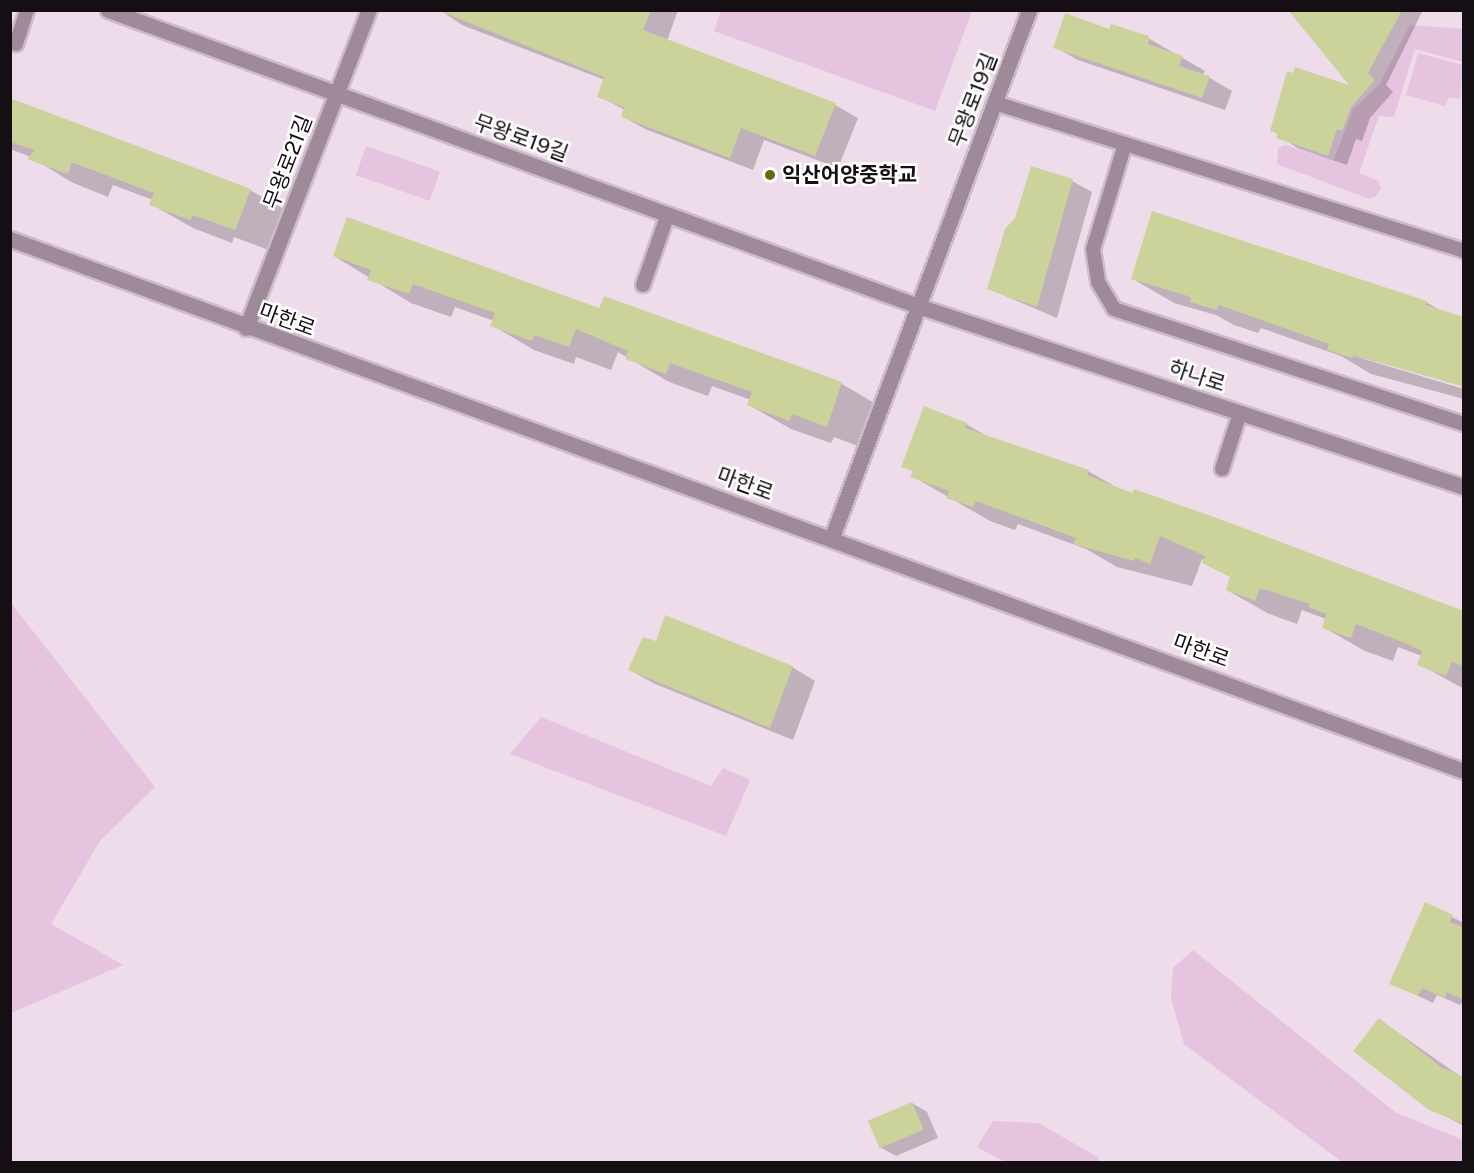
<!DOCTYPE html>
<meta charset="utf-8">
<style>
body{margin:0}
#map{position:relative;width:1474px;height:1173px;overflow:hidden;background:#efdcea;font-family:"Public Sans","Noto Sans KR",sans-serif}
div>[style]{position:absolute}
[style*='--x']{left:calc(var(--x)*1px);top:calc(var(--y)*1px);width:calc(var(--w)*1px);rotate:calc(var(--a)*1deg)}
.green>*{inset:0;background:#e6c3de;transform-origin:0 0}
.shadow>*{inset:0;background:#0003}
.building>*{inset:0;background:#ccd39a;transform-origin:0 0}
.roads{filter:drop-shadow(2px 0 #ccbbc8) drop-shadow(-2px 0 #ccbbc8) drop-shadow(0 2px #ccbbc8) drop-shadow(0 -2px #ccbbc8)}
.lane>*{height:14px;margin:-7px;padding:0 7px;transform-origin:7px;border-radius:7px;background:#9f8a9a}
.street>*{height:15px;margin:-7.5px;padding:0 7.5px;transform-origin:7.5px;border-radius:7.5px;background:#9f8a9a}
.dots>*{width:16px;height:16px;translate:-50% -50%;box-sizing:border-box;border:3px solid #fff;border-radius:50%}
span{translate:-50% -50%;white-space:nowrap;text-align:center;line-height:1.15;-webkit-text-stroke:5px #fff;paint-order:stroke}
.street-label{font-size:21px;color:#150f14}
.poi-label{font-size:21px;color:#150f14;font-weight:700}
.left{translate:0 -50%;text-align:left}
.frame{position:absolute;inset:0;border:12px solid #150f14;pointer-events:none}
</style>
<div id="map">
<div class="green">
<div style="clip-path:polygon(721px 11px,721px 10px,972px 11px,935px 111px,714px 31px)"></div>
<div style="clip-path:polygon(1410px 25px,1463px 29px,1463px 62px,1415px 49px,1394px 117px,1379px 116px,1359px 173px,1379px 181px,1381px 189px,1376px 196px,1370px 199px,1277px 164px,1278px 148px,1285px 145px,1334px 160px,1353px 109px,1379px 85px)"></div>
<div style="clip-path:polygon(1418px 53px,1463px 65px,1460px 99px,1449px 97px,1445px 106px,1406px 95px)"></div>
<div style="left:366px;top:146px;width:78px;height:31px;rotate:19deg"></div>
<div style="clip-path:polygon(11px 603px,155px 787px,100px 841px,51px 924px,123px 965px,11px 1013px)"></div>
<div style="clip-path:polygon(541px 717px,711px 786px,723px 768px,750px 780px,726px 836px,510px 754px)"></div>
<div style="clip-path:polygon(1193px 950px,1395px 1112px,1463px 1140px,1463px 1162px,1342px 1162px,1184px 1044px,1171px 998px,1173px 968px)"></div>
<div style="clip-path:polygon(993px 1121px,1038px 1123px,1098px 1157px,1099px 1162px,1005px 1162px,977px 1147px)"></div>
</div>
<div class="shadow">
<div style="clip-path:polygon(440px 10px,678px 10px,667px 41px,835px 105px,858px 118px,838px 168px,764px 140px,753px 170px,645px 129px,622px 116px,625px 110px,599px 96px,605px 80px,462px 25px)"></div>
<div style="clip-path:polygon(1290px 10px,1423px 10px,1386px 85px,1393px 92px,1370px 118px,1362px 141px,1356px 139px,1347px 165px,1297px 148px,1272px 130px,1353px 88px)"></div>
<div style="clip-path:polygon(1110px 31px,1148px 38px,1205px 71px,1203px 74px,1232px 91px,1225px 110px,1078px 60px,1055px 47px)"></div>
<div style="clip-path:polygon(evenodd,10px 100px,250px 190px,292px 214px,277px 253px,234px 237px,232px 243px,193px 228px,151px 204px,153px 200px,113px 185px,108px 197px,71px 182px,31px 157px,10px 149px,10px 100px,72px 154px,69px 171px,66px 171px,72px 154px)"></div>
<div style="clip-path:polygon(1072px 181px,1092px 192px,1057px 318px,989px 289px)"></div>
<div style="clip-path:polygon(334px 256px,600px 310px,605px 298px,842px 384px,883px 408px,868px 450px,834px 437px,831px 443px,791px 429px,749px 405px,751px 400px,712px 386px,708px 396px,669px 382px,618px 352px,611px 370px,576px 357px,574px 364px,534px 350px,492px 325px,494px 321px,455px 307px,451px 317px,411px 303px)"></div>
<div style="clip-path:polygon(1133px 279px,1426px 302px,1443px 312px,1464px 385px,1344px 353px,1464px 389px,1464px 399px,1371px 374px,1341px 356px,1261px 328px,1258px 333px,1234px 325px,1216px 315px,1174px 303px)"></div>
<div style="clip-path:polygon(966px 424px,990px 438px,1088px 471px,1121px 490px,1464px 613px,1464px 689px,1419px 664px,1422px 656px,1398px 647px,1393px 661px,1365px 651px,1323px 627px,1326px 619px,1302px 610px,1297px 624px,1269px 614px,1227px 590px,1232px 578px,1202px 559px,1192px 586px,1117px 567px,1086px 549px,1018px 524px,1015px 530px,990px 521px,912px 476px,914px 472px,903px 466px)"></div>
<div style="clip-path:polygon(792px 667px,815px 681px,793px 740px,653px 683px,630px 670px)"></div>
<div style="clip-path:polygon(1426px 904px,1464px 923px,1464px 999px,1460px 1005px,1437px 995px,1433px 1003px,1391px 983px)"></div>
<div style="clip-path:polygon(1380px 1020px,1464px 1079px,1464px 1126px,1430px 1108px)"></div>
<div style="clip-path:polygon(912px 1103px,927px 1112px,938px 1138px,896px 1156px,880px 1147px)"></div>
</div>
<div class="building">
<div style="clip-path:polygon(437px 10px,651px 10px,643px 30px,836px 103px,815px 156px,741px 128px,730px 158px,621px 117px,624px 107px,597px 97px,604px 77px)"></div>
<div style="clip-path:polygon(1288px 10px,1402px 10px,1368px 73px,1375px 80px,1351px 107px,1342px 131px,1337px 129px,1328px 156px,1276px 138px,1278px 133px,1270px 131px,1287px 71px,1293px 73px,1295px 67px,1349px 85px)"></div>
<div style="clip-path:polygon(1065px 13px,1109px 29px,1111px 24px,1149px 36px,1148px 44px,1183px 56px,1179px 66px,1210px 76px,1202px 98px,1053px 48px)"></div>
<div style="clip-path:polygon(10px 98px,251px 189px,235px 230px,193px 215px,190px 220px,149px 205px,154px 193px,71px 162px,67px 174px,27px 159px,35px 150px,10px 142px)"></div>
<div style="clip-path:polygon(1031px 166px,1073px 179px,1037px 307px,987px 289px,1005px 229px,1015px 218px)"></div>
<div style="clip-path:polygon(1152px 211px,1427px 301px,1426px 305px,1464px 317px,1464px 387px,1354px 355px,1352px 358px,1327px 350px,1329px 344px,1219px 305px,1216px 310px,1190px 302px,1191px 297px,1131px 279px)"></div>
<div style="clip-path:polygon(347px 217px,599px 308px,604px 296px,842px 382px,827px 427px,792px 414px,789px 421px,747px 405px,752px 392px,670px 363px,666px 374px,625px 359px,628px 351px,576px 329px,569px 347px,534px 335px,532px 341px,490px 326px,495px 313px,413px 284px,409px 294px,367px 280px,371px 270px,333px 256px)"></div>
<div style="clip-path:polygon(924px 406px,967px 423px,965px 428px,1089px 470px,1087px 475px,1132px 493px,1134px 489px,1214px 517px,1464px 611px,1464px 666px,1452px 662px,1446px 676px,1417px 665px,1422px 651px,1405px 643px,1356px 624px,1351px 638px,1322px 628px,1326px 614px,1308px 607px,1310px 604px,1260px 588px,1255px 601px,1226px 590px,1230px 577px,1202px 563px,1205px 556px,1160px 536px,1150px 564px,1135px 558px,1134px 561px,1073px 544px,1076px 538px,976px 501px,973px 507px,946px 498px,949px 491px,910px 477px,913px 471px,901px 467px)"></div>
<div style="clip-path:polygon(665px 615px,793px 666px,770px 728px,628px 670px,643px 637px,656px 641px)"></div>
<div style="clip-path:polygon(1425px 902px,1453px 915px,1450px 922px,1464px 928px,1464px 1000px,1447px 992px,1445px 998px,1422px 988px,1418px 996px,1389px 984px)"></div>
<div style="clip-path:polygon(1379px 1018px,1441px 1067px,1464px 1077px,1464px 1124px,1429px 1110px,1353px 1051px)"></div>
<div style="left:912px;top:1102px;width:30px;height:48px;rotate:67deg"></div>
</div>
<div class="roads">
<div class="lane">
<div style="--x:16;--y:44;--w:36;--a:-72"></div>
<div style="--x:995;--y:103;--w:492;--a:17.5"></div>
<div style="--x:1125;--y:144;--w:110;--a:106.9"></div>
<div style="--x:1093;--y:249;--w:33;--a:81"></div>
<div style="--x:1098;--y:282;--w:31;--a:59"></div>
<div style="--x:1114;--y:309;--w:368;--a:18.2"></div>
<div style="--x:643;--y:285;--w:75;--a:-70.6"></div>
<div style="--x:1222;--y:469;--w:59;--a:-72.2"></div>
</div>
<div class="street">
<div style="--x:108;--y:10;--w:862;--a:20.07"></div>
<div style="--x:918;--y:306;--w:575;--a:18.34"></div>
<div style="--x:10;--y:239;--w:1548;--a:20.1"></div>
<div style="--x:246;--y:328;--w:341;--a:-68.9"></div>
<div style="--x:832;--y:537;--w:563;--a:-69.5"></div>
</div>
</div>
<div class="dots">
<div style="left:770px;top:175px;background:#656a0d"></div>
</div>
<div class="street-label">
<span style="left:973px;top:100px;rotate:-69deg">무왕로19길</span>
<span style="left:521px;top:138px;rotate:20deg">무왕로19길</span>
<span style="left:288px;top:162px;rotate:-69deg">무왕로21길</span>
<span style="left:287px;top:320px;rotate:20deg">마한로</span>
<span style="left:1197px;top:376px;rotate:18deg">하나로</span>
<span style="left:745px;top:484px;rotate:20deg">마한로</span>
<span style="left:1201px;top:651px;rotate:20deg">마한로</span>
</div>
<div class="poi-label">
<span class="left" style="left:782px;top:175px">익산어양중학교</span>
</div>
<div class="frame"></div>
</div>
